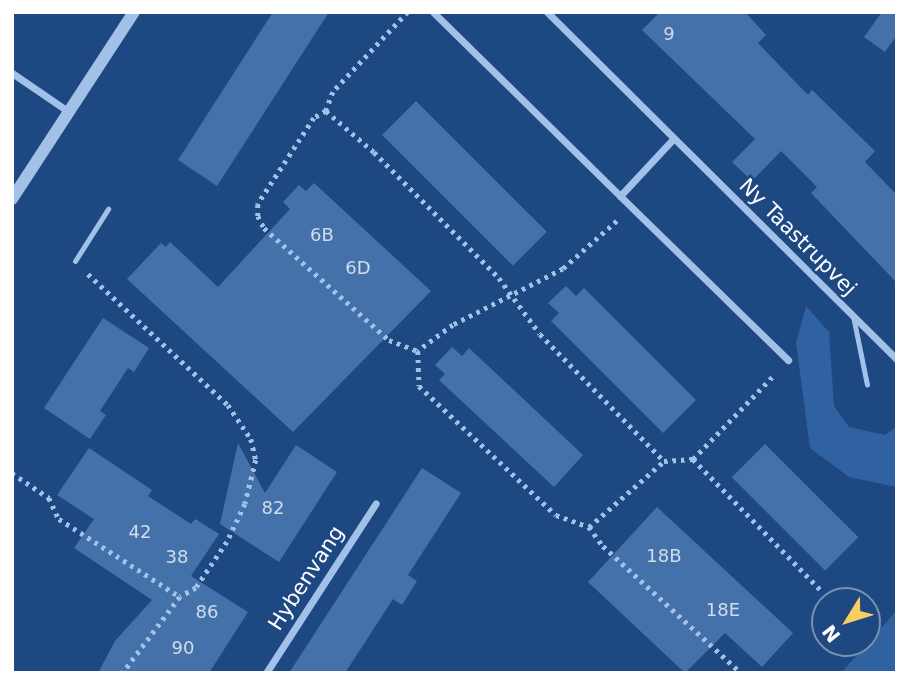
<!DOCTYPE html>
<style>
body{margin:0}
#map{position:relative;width:909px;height:685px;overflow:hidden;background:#1d4881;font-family:"DejaVu Sans",sans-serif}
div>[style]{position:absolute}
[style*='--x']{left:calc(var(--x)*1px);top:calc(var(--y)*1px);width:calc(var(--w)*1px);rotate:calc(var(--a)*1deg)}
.green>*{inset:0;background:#3061a0}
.building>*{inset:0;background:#4571ab;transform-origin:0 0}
.path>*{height:4.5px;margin-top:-2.25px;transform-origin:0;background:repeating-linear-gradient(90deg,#a2c1e9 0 3.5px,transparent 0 8.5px)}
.service>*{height:5px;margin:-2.5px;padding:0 2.5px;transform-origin:2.5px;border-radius:2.5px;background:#a2c1e9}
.minor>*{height:7px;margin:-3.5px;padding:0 3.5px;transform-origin:3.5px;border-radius:3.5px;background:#a2c1e9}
.tertiary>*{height:12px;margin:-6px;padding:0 6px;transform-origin:6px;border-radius:6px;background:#a2c1e9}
span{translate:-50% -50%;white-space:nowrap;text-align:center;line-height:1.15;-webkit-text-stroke:5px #1d4881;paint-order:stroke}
.number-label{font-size:18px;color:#d0dcea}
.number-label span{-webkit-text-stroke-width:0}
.street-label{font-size:21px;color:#fff}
.frame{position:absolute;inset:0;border:14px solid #fff;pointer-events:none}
.north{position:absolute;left:811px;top:587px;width:70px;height:70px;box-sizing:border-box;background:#1d4881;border:2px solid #7791b3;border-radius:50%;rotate:232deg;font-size:19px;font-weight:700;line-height:28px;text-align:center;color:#fff}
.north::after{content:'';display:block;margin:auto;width:24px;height:32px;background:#f9ce60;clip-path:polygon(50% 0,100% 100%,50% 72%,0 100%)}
</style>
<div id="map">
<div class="green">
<div style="clip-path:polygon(806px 306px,829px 332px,834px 406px,849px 427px,885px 435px,897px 426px,897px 487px,849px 477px,810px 448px,796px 343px)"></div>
<div style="clip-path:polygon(897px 610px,897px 673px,841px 673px)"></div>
</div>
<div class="building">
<div style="clip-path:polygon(273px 12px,329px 12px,217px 186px,178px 160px)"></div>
<div style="clip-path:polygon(660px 12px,745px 12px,766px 35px,758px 43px,808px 95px,812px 90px,875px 151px,865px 162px,897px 195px,897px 283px,811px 193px,817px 187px,781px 151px,752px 181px,732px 162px,755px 139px,642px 30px)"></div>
<div style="clip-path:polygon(882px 12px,897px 12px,897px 35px,885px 52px,864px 37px)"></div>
<div style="left:416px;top:101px;width:185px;height:48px;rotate:45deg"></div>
<div style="clip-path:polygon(314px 183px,431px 291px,293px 432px,127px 279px,161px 243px,166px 247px,170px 242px,218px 287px,290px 209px,283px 202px,299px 185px,306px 191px)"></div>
<div style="clip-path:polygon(566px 286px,576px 296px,584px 288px,696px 400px,663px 433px,551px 321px,559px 313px,548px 303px)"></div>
<div style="clip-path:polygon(103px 318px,149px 348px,134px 372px,128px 368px,100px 411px,106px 415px,90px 439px,44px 408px)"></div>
<div style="clip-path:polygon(452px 347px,462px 356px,469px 348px,583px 455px,554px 487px,439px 380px,445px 374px,435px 365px)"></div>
<div style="clip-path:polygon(238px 443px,265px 493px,296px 445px,337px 472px,279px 562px,220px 524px)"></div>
<div style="left:765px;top:444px;width:132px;height:47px;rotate:45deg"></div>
<div style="clip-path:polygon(89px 448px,152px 490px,148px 496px,191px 524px,195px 519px,219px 534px,191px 576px,248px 612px,209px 673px,98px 673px,115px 641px,152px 600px,74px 548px,94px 519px,57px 495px)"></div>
<div style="clip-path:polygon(422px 468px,461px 493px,408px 575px,417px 581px,402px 605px,393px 599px,345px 673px,289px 673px)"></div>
<div style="clip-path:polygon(657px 507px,793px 633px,762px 667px,725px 633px,685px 673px,588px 582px)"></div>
</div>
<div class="path">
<div style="--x:408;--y:12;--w:110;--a:133.2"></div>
<div style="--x:333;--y:92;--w:20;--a:110"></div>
<div style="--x:326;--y:111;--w:14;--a:150"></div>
<div style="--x:314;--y:118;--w:103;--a:123.1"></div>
<div style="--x:258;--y:204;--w:12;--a:90"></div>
<div style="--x:258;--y:216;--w:13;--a:63"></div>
<div style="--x:264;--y:228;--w:168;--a:41.9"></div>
<div style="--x:389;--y:340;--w:31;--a:21"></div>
<div style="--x:326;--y:111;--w:63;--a:40.5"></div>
<div style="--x:374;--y:152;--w:177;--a:45.2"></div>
<div style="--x:499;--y:278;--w:69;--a:53.8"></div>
<div style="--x:540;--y:334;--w:177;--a:45.7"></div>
<div style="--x:617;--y:221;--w:72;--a:138.4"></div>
<div style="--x:563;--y:269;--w:123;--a:153"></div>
<div style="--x:453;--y:325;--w:44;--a:143.4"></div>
<div style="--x:418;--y:351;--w:35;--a:88"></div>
<div style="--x:419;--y:386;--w:188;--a:43.3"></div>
<div style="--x:556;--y:515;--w:35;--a:20"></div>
<div style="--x:589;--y:527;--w:24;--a:54"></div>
<div style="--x:603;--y:546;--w:188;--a:42.6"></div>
<div style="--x:88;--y:274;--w:192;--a:43.1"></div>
<div style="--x:228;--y:405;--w:41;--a:55.9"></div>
<div style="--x:251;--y:439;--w:22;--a:77"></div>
<div style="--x:256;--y:460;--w:45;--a:104"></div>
<div style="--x:245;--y:504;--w:42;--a:115.3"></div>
<div style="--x:227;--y:542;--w:55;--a:124"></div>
<div style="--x:196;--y:588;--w:18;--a:151"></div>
<div style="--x:693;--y:459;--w:183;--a:45.7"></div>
<div style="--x:12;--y:473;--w:45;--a:34"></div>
<div style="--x:49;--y:498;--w:23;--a:65"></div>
<div style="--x:59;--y:519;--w:144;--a:32.8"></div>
<div style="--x:180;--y:597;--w:95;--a:126.9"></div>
<div style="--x:589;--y:527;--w:100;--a:-41.3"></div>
<div style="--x:664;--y:461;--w:29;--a:-4"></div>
<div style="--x:693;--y:459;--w:118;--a:-46"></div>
</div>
<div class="service">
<div style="--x:75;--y:261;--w:62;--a:-57.6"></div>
<div style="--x:853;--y:316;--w:70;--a:78.5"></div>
</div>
<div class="minor">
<div style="--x:433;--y:12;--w:262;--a:44.5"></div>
<div style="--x:620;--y:196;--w:79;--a:-47"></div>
<div style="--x:547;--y:12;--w:494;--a:44.8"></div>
<div style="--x:12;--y:73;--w:69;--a:34.4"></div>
<div style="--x:620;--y:196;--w:235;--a:44.3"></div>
<div style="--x:266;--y:673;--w:202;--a:-57.1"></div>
</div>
<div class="tertiary">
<div style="--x:12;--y:199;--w:223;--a:-56.9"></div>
</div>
<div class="number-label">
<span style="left:669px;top:34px">9</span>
<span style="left:322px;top:235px">6B</span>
<span style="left:358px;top:268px">6D</span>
<span style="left:273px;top:508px">82</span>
<span style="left:140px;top:532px">42</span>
<span style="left:664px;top:556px">18B</span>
<span style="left:177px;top:557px">38</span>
<span style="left:723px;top:610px">18E</span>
<span style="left:207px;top:612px">86</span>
<span style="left:183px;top:648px">90</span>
</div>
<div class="street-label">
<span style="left:798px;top:237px;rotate:45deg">Ny Taastrupvej</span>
<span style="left:306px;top:578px;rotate:-57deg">Hybenvang</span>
</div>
<div class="frame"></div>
<div class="north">N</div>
</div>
